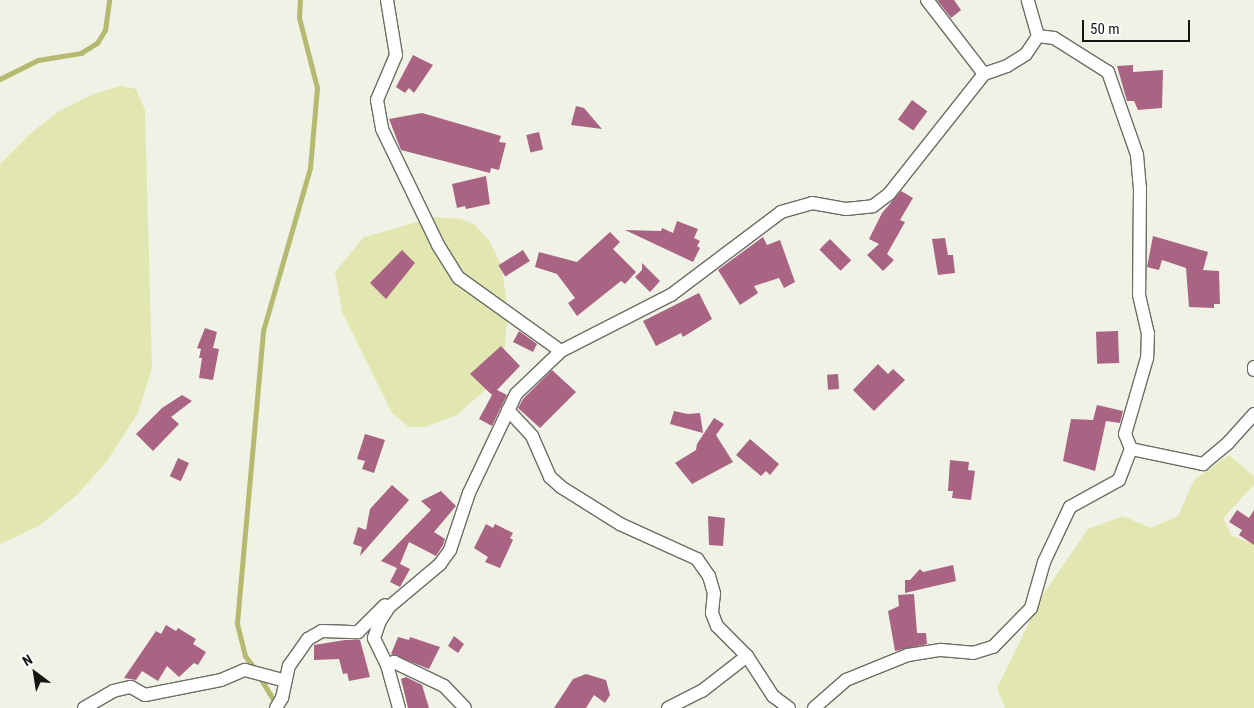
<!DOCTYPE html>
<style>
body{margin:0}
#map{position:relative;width:1254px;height:708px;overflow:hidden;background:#f0f2e6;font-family:"Roboto Condensed",sans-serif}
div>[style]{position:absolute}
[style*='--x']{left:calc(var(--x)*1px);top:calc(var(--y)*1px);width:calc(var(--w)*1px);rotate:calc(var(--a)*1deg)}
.green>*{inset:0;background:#e2e7b2}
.stream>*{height:4.5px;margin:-2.25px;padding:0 2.25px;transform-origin:2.25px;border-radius:2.25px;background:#b5ba70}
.building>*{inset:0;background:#a96484;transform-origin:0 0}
.roads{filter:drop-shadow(1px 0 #6c6e63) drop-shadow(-1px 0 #6c6e63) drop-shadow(0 1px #6c6e63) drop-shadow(0 -1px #6c6e63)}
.minor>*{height:12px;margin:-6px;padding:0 6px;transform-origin:6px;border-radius:6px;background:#fff}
span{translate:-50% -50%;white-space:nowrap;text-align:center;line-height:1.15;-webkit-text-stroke:4px #fff;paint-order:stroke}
.north{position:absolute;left:10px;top:648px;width:50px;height:50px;-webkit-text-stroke:4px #fff;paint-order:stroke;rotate:329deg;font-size:14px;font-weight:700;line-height:20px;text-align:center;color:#151511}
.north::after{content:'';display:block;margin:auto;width:18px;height:22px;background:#151511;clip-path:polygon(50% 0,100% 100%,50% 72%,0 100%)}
.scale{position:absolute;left:1082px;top:20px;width:108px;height:22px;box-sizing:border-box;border:2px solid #151511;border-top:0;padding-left:6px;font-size:15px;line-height:18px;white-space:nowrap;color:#151511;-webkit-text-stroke:4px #fff;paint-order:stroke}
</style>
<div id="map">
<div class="green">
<div style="clip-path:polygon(121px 86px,136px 89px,145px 110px,152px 368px,138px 413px,107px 461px,77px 495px,39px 526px,0 544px,0 164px,31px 133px,59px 111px,93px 94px)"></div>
<div style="clip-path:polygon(435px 217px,461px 219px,475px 225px,488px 239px,501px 264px,508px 312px,503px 364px,486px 389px,457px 415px,425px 427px,409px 427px,392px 413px,342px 312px,335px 272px,364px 237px)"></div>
<div style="clip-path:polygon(1229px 455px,1254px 476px,1254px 485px,1223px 518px,1232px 536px,1254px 544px,1254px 708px,1005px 708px,997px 688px,1042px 596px,1088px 529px,1123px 516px,1151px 528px,1178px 516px,1194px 480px)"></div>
</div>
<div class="stream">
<div style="--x:0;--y:79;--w:42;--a:-26.6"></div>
<div style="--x:38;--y:60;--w:44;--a:-9.2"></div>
<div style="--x:81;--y:53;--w:19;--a:-32"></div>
<div style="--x:97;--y:43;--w:15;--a:-58"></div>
<div style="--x:105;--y:30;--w:30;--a:-82"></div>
<div style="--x:254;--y:668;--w:15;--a:-127"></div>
<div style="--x:245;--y:656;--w:34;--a:-104"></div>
<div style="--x:237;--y:623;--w:293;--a:-84.9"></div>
<div style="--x:263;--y:331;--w:170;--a:-73.9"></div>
<div style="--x:310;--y:168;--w:80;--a:-85"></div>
<div style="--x:317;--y:88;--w:72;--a:-104.4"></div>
<div style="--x:299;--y:18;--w:18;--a:-87"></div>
<div style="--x:260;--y:677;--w:31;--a:59"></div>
</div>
<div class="building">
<div style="clip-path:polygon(937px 0,954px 0,961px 10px,951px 18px)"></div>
<div style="clip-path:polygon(413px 55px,433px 65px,414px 93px,409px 88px,405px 93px,396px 87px)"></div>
<div style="clip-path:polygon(1133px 65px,1133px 72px,1163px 70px,1162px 108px,1138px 110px,1134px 101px,1127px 101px,1117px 66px)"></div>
<div style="left:912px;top:100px;width:19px;height:24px;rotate:36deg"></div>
<div style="clip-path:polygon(576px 106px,584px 108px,602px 129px,571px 125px)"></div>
<div style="clip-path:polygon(422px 113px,501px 136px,499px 142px,506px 143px,499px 170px,491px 168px,490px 173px,401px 150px,389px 119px)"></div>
<div style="left:539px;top:132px;width:18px;height:13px;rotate:77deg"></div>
<div style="clip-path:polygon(486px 176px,490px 204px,466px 209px,465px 206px,457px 208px,452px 184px)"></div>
<div style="clip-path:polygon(901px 191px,913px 198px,900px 220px,905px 222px,887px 254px,894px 260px,883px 271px,867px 255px,879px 244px,869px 239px,882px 213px)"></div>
<div style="clip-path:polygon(677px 221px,698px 229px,694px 238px,700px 241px,697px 246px,700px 248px,693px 262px,625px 230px,661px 231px,662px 228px,673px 233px)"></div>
<div style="clip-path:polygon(610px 232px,620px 242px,613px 249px,636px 272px,625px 284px,621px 281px,577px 316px,568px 303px,575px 298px,557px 274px,535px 267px,539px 252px,577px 262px)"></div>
<div style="clip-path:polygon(1153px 236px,1208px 252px,1203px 270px,1219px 271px,1220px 304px,1214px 304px,1214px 308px,1189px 307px,1186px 268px,1162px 260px,1159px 270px,1147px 267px)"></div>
<div style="clip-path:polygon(763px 237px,767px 245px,780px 240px,795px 282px,784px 288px,779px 278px,754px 286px,758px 293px,740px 305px,718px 270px)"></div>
<div style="clip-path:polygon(945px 238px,948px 255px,953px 255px,955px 273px,938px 275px,932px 239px)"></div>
<div style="left:830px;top:239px;width:30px;height:15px;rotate:45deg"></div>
<div style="clip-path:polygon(402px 250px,415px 263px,386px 299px,370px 283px)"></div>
<div style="left:523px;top:250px;width:13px;height:29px;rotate:58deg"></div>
<div style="clip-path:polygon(642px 263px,660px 281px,650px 292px,635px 277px,642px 270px)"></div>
<div style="clip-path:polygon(699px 293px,712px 319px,683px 337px,681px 333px,656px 346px,643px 321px)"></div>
<div style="clip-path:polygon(205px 328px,217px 332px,213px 348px,219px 349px,213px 380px,199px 378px,202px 358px,199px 358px,201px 349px,197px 348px)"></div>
<div style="clip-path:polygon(519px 331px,537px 344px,533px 352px,513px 342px)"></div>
<div style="left:1118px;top:331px;width:32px;height:22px;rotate:88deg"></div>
<div style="clip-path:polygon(501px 346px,520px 366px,497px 390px,507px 395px,492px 426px,479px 419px,492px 395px,470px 374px)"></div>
<div style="clip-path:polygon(878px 364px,888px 374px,893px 369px,905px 380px,874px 411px,853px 390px)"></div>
<div style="clip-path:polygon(552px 370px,576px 392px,540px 428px,518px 408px,523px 399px)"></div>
<div style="left:838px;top:374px;width:15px;height:11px;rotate:86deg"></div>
<div style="clip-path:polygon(182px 395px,192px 401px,171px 417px,179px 424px,153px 451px,136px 434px,162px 408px)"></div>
<div style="clip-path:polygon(1097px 405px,1123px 411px,1120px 423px,1106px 421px,1095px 471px,1063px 461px,1071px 419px,1093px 420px)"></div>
<div style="clip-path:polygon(674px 411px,688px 414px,700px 413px,703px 433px,670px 424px)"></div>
<div style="clip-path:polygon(714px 418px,724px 424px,716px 435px,733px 462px,692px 484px,675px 463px,696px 450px,697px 444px)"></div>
<div style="clip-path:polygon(365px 434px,385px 440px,374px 473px,362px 469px,365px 461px,357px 459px)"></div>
<div style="clip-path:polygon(750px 439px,779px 464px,770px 475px,766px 471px,761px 476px,736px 455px)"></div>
<div style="left:178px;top:458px;width:12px;height:20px;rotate:24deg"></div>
<div style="clip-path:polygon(950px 460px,969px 462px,968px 470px,975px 471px,971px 500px,952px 498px,953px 491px,948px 491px)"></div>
<div style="clip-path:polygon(392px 485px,409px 500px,360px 556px,362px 547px,353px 544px,358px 527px,366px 530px,370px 509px)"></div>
<div style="clip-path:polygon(441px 491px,456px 506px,434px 532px,445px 539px,443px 545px,436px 556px,409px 542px,400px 564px,410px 569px,400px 587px,390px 582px,397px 568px,381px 561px,431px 510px,421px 501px)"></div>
<div style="clip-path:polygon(1237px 510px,1249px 518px,1254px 510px,1254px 545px,1239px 535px,1242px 530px,1229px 522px)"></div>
<div style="clip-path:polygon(708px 516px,725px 518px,723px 546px,709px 545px)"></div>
<div style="clip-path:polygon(486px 524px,493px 528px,495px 524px,513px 533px,510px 538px,513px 540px,500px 568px,485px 562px,488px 557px,474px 548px)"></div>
<div style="clip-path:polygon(953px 565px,956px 581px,905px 593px,905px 580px,910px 580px,920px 569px,923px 572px)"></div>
<div style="clip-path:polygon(914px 594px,917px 633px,926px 633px,927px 644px,895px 651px,888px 611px,899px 606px,898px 595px)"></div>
<div style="clip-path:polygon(166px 625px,176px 631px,178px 628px,196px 639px,193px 644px,206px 652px,198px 665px,194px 663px,179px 677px,167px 666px,158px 681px,142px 671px,136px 680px,124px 678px,156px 631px,161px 634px)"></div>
<div style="clip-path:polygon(454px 636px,464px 644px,458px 653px,448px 646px)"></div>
<div style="clip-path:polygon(398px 637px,409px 640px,410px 637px,440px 647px,429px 669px,391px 654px)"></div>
<div style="clip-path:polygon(345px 640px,360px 640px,370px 677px,349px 681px,347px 673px,343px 674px,339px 659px,314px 660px,314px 645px)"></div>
<div style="clip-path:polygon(586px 674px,606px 680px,610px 695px,605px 703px,594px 695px,586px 708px,554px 708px,573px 679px)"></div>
<div style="clip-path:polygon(406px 677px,422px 685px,429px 708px,408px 708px,401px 679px)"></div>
</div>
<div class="roads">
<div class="minor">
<div style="--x:387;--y:0;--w:56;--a:80.7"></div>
<div style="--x:396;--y:55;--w:49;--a:112.9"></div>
<div style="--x:377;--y:100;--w:29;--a:80"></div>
<div style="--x:382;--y:129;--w:129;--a:64.2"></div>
<div style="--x:438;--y:245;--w:39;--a:58"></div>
<div style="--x:459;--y:278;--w:125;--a:35.6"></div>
<div style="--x:927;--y:0;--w:93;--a:52.4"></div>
<div style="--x:1038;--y:36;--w:16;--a:7"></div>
<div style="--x:1054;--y:38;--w:64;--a:32.2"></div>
<div style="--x:1108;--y:72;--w:88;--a:70.7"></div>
<div style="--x:1137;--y:155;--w:33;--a:85"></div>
<div style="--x:1140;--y:188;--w:107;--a:90.5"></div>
<div style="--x:1139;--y:295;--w:39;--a:77"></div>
<div style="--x:1148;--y:333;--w:25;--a:92"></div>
<div style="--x:1147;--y:358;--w:79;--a:106.1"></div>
<div style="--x:1125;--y:434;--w:16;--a:68"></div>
<div style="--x:1131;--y:449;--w:74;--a:11.8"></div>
<div style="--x:1203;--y:464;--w:33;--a:-40"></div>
<div style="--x:1228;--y:443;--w:39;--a:-48"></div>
<div style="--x:1254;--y:367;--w:3;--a:90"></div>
<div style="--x:508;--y:410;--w:35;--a:47"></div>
<div style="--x:532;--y:436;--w:45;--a:66.3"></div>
<div style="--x:550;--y:477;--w:15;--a:42"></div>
<div style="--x:561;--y:487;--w:70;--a:32.1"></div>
<div style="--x:620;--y:524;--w:85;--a:24.4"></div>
<div style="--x:697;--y:559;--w:21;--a:55"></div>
<div style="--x:709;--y:576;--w:18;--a:74"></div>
<div style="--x:714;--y:593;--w:20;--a:96"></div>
<div style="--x:712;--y:613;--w:14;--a:69"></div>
<div style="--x:717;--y:626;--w:42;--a:45"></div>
<div style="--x:747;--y:656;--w:48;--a:57"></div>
<div style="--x:773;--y:696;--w:20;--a:37"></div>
<div style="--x:387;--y:665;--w:8;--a:-23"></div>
<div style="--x:394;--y:662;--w:55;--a:25.6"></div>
<div style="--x:444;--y:686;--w:30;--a:46"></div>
<div style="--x:84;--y:708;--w:34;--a:-30"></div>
<div style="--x:113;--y:691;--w:18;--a:-13"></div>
<div style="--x:131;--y:687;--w:16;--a:30"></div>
<div style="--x:145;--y:695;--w:77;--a:-11.2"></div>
<div style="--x:221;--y:680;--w:26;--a:-23"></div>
<div style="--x:245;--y:670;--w:42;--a:15"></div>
<div style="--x:276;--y:708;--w:12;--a:-59"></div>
<div style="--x:282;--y:698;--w:33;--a:-78"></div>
<div style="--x:289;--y:666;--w:33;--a:-55"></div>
<div style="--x:308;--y:639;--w:16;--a:-30"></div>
<div style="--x:322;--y:631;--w:36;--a:2"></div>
<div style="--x:358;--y:632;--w:38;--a:-45"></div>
<div style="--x:399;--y:708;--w:45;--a:-105.6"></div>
<div style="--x:387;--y:665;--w:30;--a:-116"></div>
<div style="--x:374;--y:638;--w:18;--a:-71"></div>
<div style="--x:380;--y:621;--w:17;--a:-57"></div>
<div style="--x:389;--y:607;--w:67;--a:-40.1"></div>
<div style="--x:440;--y:564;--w:17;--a:-54"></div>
<div style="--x:450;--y:550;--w:60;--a:-71.6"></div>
<div style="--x:469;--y:493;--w:110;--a:-64.6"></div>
<div style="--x:516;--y:394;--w:62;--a:-43.7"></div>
<div style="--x:561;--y:351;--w:123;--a:-27"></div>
<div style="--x:671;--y:295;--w:138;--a:-37"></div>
<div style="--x:781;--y:212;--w:32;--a:-16"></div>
<div style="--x:812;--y:203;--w:35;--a:10"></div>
<div style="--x:846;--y:209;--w:27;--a:-6"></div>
<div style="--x:873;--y:206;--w:20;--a:-37"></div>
<div style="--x:889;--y:194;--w:153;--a:-51.6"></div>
<div style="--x:984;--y:74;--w:24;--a:-19"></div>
<div style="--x:1007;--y:66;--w:22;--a:-32"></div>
<div style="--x:1026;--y:54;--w:22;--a:-56"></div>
<div style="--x:1038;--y:36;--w:37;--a:-106"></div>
<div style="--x:668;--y:708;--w:38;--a:-27"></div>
<div style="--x:702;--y:691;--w:57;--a:-37.9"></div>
<div style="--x:814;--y:708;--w:43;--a:-41.2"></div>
<div style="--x:846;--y:680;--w:67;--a:-22"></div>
<div style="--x:908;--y:655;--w:33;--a:-9"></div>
<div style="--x:941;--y:650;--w:32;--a:5"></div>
<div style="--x:973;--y:653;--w:21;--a:-17"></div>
<div style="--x:993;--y:647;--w:54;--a:-45.7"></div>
<div style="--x:1031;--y:608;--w:48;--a:-74.2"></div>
<div style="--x:1044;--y:562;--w:61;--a:-64.7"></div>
<div style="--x:1070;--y:507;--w:56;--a:-28.9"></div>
<div style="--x:1119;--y:480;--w:33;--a:-69"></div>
</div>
</div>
<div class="north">N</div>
<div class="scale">50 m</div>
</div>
